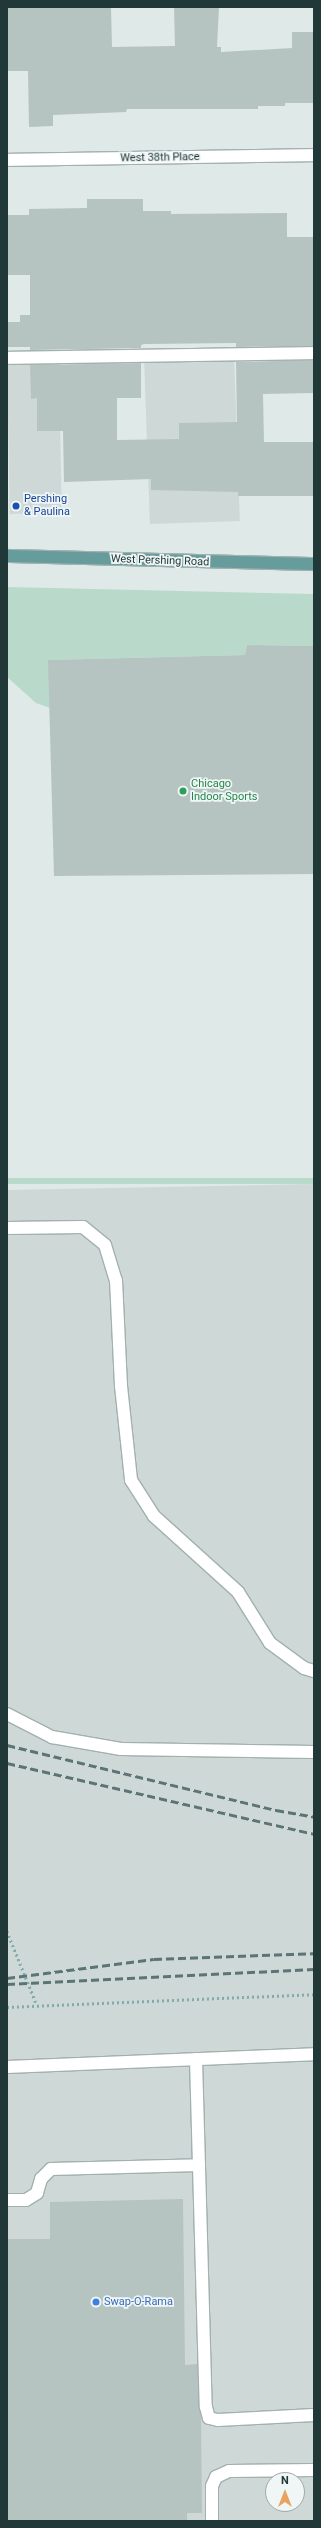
<!DOCTYPE html>
<style>
body{margin:0}
#map{position:relative;width:321px;height:2528px;overflow:hidden;background:#dfe9e7;font-family:Roboto,sans-serif}
div>[style]{position:absolute}
[style*='--x']{left:calc(var(--x)*1px);top:calc(var(--y)*1px);width:calc(var(--w)*1px);rotate:calc(var(--a)*1deg)}
.built>*{inset:0;background:#ced9d7;transform-origin:0 0}
.green>*{inset:0;background:#b9daca;transform-origin:0 0}
.building>*{inset:0;background:#b5c4c1}
.path>*{height:2.5px;margin-top:-1.25px;transform-origin:0;background:repeating-linear-gradient(90deg,#82aba9 0 2px,transparent 0 5px)}
.roads{filter:drop-shadow(1px 0 #a2b0af) drop-shadow(-1px 0 #a2b0af) drop-shadow(0 1px #a2b0af) drop-shadow(0 -1px #a2b0af)}
.minor>*{height:12px;margin:-6px;padding:0 6px;transform-origin:6px;border-radius:6px;background:#fff}
.major>*{height:12px;margin:-6px;padding:0 6px;transform-origin:6px;border-radius:6px;background:#669c9c}
.rail>*{height:3px;margin-top:-1.5px;transform-origin:0;background:repeating-linear-gradient(90deg,#5c7474 0 8px,transparent 0 12px)}
.dots>*{width:11px;height:11px;translate:-50% -50%;box-sizing:border-box;border:2px solid #eff6f5;border-radius:50%}
span{translate:-50% -50%;white-space:nowrap;text-align:center;line-height:1.15;-webkit-text-stroke:3.5px #eff6f5;paint-order:stroke}
.street-label{font-size:11px;color:#213838}
.transit-label{font-size:11px;color:#164399}
.left{translate:0 -50%;text-align:left}
.leisure-label{font-size:11px;color:#27864d}
.shop-label{font-size:11px;color:#366cbe}
.frame{position:absolute;inset:0;border:8px solid #213838;pointer-events:none}
.north{position:absolute;left:265px;top:2472px;width:40px;height:40px;box-sizing:border-box;background:#eff6f5;border:1px solid #9daaa9;border-radius:50%;rotate:0deg;font-size:11px;font-weight:700;line-height:16px;text-align:center;color:#213838}
.north::after{content:'';display:block;margin:auto;width:14px;height:18px;background:#e9a35e;clip-path:polygon(50% 0,100% 100%,50% 72%,0 100%)}
</style>
<div id="map">
<div class="built">
<div style="left:234px;top:354px;width:167px;height:90px;rotate:88deg"></div>
<div style="left:59px;top:357px;width:156px;height:52px;rotate:89deg"></div>
<div style="clip-path:polygon(evenodd,314px 1184px,314px 2521px,7px 2521px,7px 1190px,314px 1184px,273px 2480px,297px 2480px,297px 2504px,273px 2504px,273px 2480px)"></div>
</div>
<div class="green">
<div style="clip-path:polygon(7px 587px,314px 594px,314px 646px,247px 645px,245px 655px,49px 660px,50px 708px,36px 703px,7px 677px)"></div>
<div style="left:314px;top:1178px;width:6px;height:307px;rotate:90deg"></div>
</div>
<div class="building">
<div style="clip-path:polygon(7px 7px,111px 7px,112px 47px,175px 46px,174px 7px,219px 7px,217px 47px,221px 47px,221px 52px,292px 48px,292px 32px,314px 32px,314px 103px,285px 103px,285px 106px,258px 106px,258px 109px,127px 109px,126px 112px,53px 115px,53px 126px,29px 127px,28px 71px,7px 71px)"></div>
<div style="clip-path:polygon(87px 199px,143px 199px,143px 211px,171px 211px,171px 214px,287px 213px,287px 237px,314px 237px,314px 346px,236px 347px,236px 343px,144px 344px,141px 345px,141px 348px,30px 350px,30px 347px,7px 347px,7px 322px,20px 322px,20px 315px,30px 315px,30px 275px,7px 275px,7px 215px,29px 215px,29px 209px,87px 208px)"></div>
<div style="clip-path:polygon(314px 360px,314px 393px,263px 394px,264px 442px,314px 442px,314px 496px,238px 496px,238px 492px,151px 490px,151px 479px,64px 482px,63px 431px,37px 431px,37px 398px,31px 399px,30px 365px,141px 363px,141px 398px,117px 398px,117px 440px,179px 439px,179px 423px,237px 422px,236px 362px)"></div>
<div style="clip-path:polygon(247px 645px,314px 646px,314px 874px,54px 876px,48px 660px,245px 655px)"></div>
<div style="clip-path:polygon(183px 2199px,185px 2365px,197px 2364px,201px 2417px,202px 2513px,187px 2513px,187px 2521px,7px 2521px,7px 2239px,50px 2239px,50px 2202px)"></div>
</div>
<div class="path">
<div style="--x:7;--y:1931;--w:80;--a:67.9"></div>
<div style="--x:7;--y:2007;--w:307;--a:-2.4"></div>
</div>
<div class="roads">
<div class="minor">
<div style="--x:7;--y:160;--w:307;--a:-0.9"></div>
<div style="--x:7;--y:358;--w:307;--a:-0.9"></div>
<div style="--x:7;--y:1228;--w:76;--a:-0.8"></div>
<div style="--x:83;--y:1227;--w:28;--a:39"></div>
<div style="--x:105;--y:1245;--w:37;--a:73"></div>
<div style="--x:116;--y:1280;--w:106;--a:87.3"></div>
<div style="--x:121;--y:1386;--w:95;--a:83.9"></div>
<div style="--x:131;--y:1480;--w:43;--a:57.4"></div>
<div style="--x:154;--y:1516;--w:113;--a:42.1"></div>
<div style="--x:238;--y:1592;--w:60;--a:57.9"></div>
<div style="--x:270;--y:1643;--w:42;--a:36.3"></div>
<div style="--x:304;--y:1668;--w:10;--a:17"></div>
<div style="--x:7;--y:1714;--w:51;--a:27.1"></div>
<div style="--x:52;--y:1737;--w:70;--a:9.9"></div>
<div style="--x:121;--y:1749;--w:193;--a:0.9"></div>
<div style="--x:196;--y:2059;--w:348;--a:88.4"></div>
<div style="--x:206;--y:2407;--w:11;--a:75"></div>
<div style="--x:209;--y:2418;--w:9;--a:13"></div>
<div style="--x:218;--y:2420;--w:96;--a:-3"></div>
<div style="--x:7;--y:2067;--w:307;--a:-2.4"></div>
<div style="--x:7;--y:2200;--w:19;--a:0"></div>
<div style="--x:26;--y:2200;--w:13;--a:-32"></div>
<div style="--x:37;--y:2193;--w:15;--a:-74"></div>
<div style="--x:41;--y:2179;--w:14;--a:-45"></div>
<div style="--x:51;--y:2169;--w:148;--a:-1.5"></div>
<div style="--x:212;--y:2521;--w:35;--a:-90"></div>
<div style="--x:212;--y:2486;--w:10;--a:-66"></div>
<div style="--x:216;--y:2477;--w:14;--a:-25"></div>
<div style="--x:229;--y:2471;--w:85;--a:-0.7"></div>
</div>
<div class="major">
<div style="--x:7;--y:556;--w:307;--a:1.5"></div>
</div>
</div>
<div class="rail">
<div style="--x:7;--y:1745;--w:277;--a:13.6"></div>
<div style="--x:276;--y:1810;--w:39;--a:10"></div>
<div style="--x:7;--y:1763;--w:315;--a:13"></div>
<div style="--x:7;--y:1978;--w:148;--a:-7.4"></div>
<div style="--x:154;--y:1959;--w:160;--a:-2.1"></div>
<div style="--x:7;--y:1984;--w:307;--a:-2.8"></div>
</div>
<div class="dots">
<div style="left:16px;top:506px;background:#1a4fb4"></div>
<div style="left:183px;top:791px;background:#2e9e5b"></div>
<div style="left:96px;top:2302px;background:#3f7fe0"></div>
</div>
<div class="street-label">
<span style="left:160px;top:158px;rotate:-1deg">West 38th Place</span>
<span style="left:160px;top:561px;rotate:2deg">West Pershing Road</span>
</div>
<div class="transit-label">
<span class="left" style="left:24px;top:506px">Pershing<br>&amp; Paulina</span>
</div>
<div class="leisure-label">
<span class="left" style="left:191px;top:791px">Chicago<br>Indoor Sports</span>
</div>
<div class="shop-label">
<span class="left" style="left:104px;top:2302px">Swap-O-Rama</span>
</div>
<div class="frame"></div>
<div class="north">N</div>
</div>
